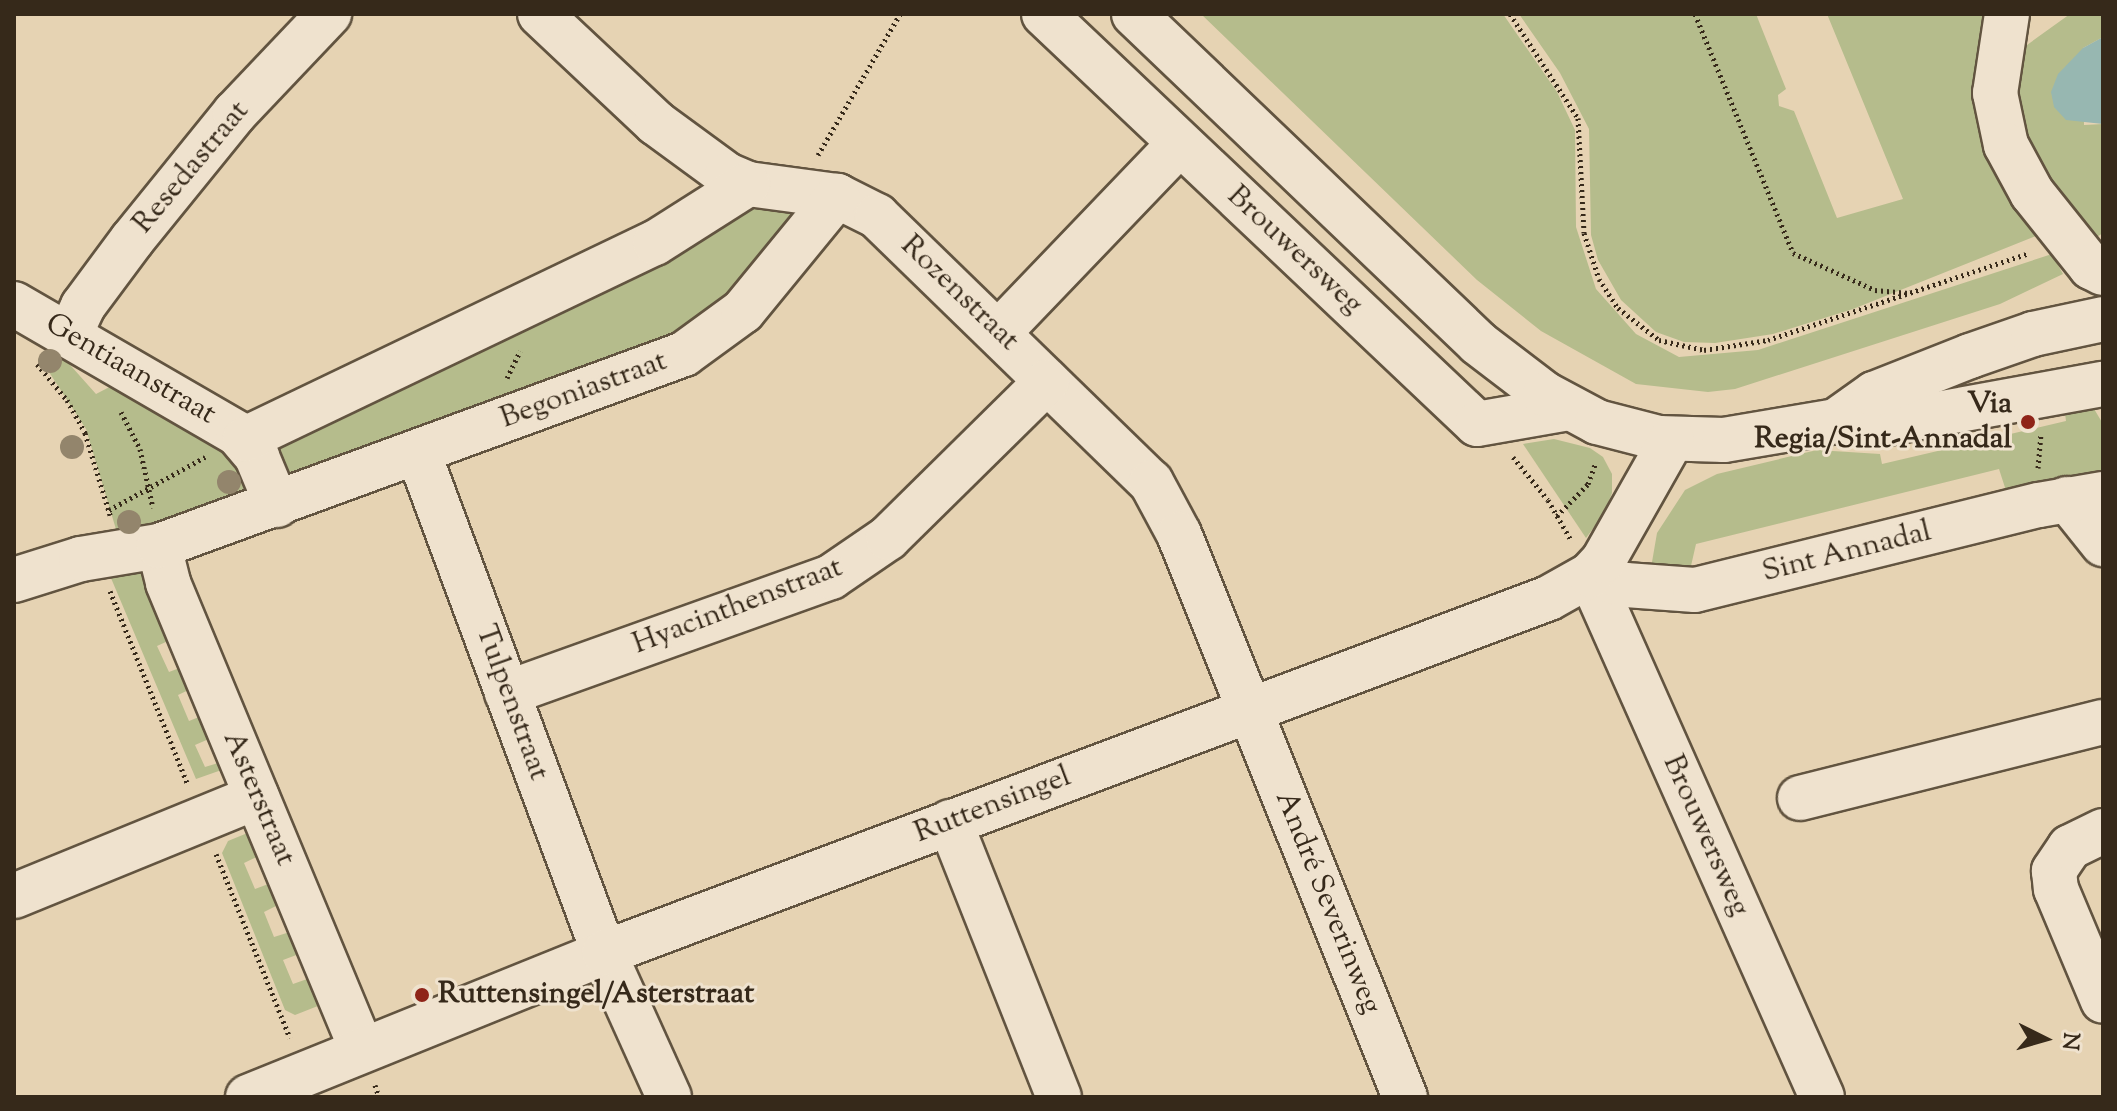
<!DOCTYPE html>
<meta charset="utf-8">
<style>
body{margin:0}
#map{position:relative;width:2117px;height:1111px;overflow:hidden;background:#e6d3b3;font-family:"Sorts Mill Goudy",serif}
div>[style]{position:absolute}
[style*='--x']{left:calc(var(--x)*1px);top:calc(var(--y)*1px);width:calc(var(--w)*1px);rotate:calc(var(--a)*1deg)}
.green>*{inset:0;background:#b5bc8c}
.water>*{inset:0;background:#97b7b1}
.path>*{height:5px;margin-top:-2.5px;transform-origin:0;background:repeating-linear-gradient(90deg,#36291a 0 2px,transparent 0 6px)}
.roads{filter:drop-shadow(2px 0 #625440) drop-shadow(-2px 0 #625440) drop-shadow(0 2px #625440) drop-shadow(0 -2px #625440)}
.minor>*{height:44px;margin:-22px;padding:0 22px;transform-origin:22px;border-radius:22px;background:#efe2ce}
.trees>*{width:24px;height:24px;margin:-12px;border-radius:50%;background:#93856c}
.dots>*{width:22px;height:22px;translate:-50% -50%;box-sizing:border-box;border:4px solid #efe2ce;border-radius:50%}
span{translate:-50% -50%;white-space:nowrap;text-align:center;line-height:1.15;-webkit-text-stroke:6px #efe2ce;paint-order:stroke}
.street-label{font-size:30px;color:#36291a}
.poi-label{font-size:30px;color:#36291a;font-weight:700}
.right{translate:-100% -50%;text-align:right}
.left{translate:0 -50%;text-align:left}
.frame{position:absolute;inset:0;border:16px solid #36291a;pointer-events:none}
.north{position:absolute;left:2005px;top:999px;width:80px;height:80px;-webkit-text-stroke:6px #efe2ce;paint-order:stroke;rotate:95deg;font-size:22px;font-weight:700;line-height:32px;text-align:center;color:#36291a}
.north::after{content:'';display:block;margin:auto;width:28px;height:36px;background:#36291a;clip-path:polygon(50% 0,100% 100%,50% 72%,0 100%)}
</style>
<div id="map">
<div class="green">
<div style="clip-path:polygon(1201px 14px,1503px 14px,1557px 92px,1575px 130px,1576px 227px,1596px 289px,1636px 334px,1679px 357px,1758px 350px,2052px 254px,2063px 274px,2000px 304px,1735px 389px,1708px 392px,1636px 384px,1541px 331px,1477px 280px)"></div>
<div style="clip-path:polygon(1519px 14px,1756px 14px,1786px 89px,1778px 95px,1779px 106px,1794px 111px,1837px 218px,1903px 199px,1827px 14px,1991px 14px,2040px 220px,2036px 236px,1853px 309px,1773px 334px,1715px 343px,1684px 342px,1656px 332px,1621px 300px,1598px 260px,1591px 235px,1589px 129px,1560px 73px)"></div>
<div style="clip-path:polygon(2070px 14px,2103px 14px,2103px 37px,2083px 48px,2084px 125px,2103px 124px,2103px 233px,2089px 242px,2020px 153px,2013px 55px)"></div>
<div style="clip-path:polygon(758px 205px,814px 208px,714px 322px,287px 477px,274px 449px)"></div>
<div style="clip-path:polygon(63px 357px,96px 394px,123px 380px,221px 435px,259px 491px,217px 510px,118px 536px,86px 429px,49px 372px)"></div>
<div style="clip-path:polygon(2063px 398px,2090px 402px,2103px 424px,2103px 484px,2009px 500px,1999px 469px,1696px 544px,1688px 579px,1655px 574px,1652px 562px,1657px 533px,1685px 490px,1717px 474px,1817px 450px,1880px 454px,1882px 464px,2066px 421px)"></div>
<div style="clip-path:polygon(1554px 439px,1590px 448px,1603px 457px,1612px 474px,1612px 493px,1604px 514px,1586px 538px,1523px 444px)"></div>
<div style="clip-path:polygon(149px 570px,179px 636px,157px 646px,169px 672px,190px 664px,199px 685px,178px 695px,189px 721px,209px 713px,218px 735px,195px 745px,205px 767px,228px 760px,230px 767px,196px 779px,108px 571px)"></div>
<div style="clip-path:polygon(257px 829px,261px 855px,244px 863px,255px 889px,271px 883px,280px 904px,264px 912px,274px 937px,293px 931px,299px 954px,283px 960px,293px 984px,310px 978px,328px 1002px,295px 1015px,285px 1010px,222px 853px,228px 841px)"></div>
</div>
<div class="water">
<div style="clip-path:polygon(2103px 37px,2103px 124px,2066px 120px,2054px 107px,2051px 92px,2058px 74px,2083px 48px)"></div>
</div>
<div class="path">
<div style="--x:1510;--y:14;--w:124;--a:56.8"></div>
<div style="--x:1578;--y:118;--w:115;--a:87"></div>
<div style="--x:1584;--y:233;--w:48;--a:71.9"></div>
<div style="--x:1599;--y:279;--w:35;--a:57"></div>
<div style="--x:1618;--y:308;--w:52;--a:38"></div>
<div style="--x:1659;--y:340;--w:46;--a:12.5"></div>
<div style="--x:1704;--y:350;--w:65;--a:-8.9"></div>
<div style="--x:1768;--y:340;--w:275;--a:-18.4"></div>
<div style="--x:1695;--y:14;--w:258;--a:67.7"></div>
<div style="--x:1793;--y:253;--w:90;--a:24.3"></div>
<div style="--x:1875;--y:290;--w:34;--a:5"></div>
<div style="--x:818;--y:155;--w:163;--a:-59.8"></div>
<div style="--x:37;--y:364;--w:47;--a:50.2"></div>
<div style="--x:67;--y:400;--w:38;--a:61"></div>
<div style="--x:85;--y:433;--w:86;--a:73"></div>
<div style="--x:507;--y:378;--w:30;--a:-64"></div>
<div style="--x:121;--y:412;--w:42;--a:62.8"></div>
<div style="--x:140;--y:449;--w:60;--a:77.6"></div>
<div style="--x:1513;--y:457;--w:55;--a:50.9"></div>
<div style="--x:1548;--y:500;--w:46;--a:60.1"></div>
<div style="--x:2038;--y:468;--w:34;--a:-85"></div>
<div style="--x:109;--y:510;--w:110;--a:-28.9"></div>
<div style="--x:1557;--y:516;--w:45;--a:-45.9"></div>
<div style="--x:1588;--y:484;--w:23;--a:-70"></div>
<div style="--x:110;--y:591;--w:209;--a:68.1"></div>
<div style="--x:216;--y:854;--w:198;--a:68.1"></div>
<div style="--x:375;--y:1085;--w:13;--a:72"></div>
</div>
<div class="roads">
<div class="minor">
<div style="--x:540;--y:14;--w:159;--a:43.2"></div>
<div style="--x:656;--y:123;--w:88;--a:36.2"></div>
<div style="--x:727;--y:175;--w:23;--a:23"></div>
<div style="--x:748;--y:184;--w:90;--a:7.7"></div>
<div style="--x:837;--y:196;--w:45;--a:26.6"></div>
<div style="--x:877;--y:216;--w:382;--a:44.2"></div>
<div style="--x:1151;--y:482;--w:59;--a:61.7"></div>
<div style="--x:1179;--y:534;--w:607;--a:68.13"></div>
<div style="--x:1044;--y:14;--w:596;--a:43.44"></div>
<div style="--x:1477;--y:424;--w:93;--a:-9.9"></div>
<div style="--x:1134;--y:14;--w:476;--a:43.7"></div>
<div style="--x:1478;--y:343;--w:84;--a:37.3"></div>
<div style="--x:1545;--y:394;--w:59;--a:28.3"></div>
<div style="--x:1597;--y:422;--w:64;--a:14.5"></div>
<div style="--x:1659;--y:438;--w:65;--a:1.8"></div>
<div style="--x:1724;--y:440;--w:114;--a:-9.6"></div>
<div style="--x:1836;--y:421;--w:46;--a:3.7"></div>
<div style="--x:1882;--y:424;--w:225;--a:-10.3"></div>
<div style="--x:2007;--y:14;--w:80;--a:98.6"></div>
<div style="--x:1995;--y:93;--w:53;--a:78.1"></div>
<div style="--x:2006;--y:145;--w:55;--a:61.6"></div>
<div style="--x:2032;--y:193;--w:95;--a:51.4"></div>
<div style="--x:2091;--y:267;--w:13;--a:27"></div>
<div style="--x:14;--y:304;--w:259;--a:30.1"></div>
<div style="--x:238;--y:434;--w:30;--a:50"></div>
<div style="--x:257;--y:457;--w:52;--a:67.4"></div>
<div style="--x:999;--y:332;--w:260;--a:-46.2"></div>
<div style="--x:70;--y:334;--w:31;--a:-65"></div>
<div style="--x:83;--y:306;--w:82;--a:-53.4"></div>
<div style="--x:132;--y:240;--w:164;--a:-51"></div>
<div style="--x:235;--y:113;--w:137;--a:-46.5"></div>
<div style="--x:1836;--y:421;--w:47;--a:-35.4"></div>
<div style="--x:1874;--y:394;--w:103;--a:-21.6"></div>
<div style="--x:1970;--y:356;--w:67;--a:-19.2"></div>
<div style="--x:2033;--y:334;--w:72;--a:-12.1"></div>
<div style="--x:245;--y:439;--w:454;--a:-25.6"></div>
<div style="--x:655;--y:243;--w:110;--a:-32.4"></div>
<div style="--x:418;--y:452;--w:534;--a:69.63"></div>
<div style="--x:604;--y:953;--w:158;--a:65.7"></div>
<div style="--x:2067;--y:499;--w:58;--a:51.3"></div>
<div style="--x:159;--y:546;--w:38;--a:76"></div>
<div style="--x:168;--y:583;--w:506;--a:67.44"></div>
<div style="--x:1590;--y:575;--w:571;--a:66.04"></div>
<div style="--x:1590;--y:575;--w:37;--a:16"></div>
<div style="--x:1626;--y:585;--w:69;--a:4.1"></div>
<div style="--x:1695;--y:590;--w:354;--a:-13.9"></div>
<div style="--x:2039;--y:505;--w:65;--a:-9.8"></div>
<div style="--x:14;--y:580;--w:70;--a:-17.4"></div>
<div style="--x:81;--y:559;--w:79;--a:-9.5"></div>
<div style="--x:159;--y:546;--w:559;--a:-20.09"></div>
<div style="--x:684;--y:354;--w:73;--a:-36.1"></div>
<div style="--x:743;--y:311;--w:149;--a:-50.7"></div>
<div style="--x:507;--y:693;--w:344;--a:-19.7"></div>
<div style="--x:831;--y:577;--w:69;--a:-34.4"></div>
<div style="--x:888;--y:538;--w:223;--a:-44.6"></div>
<div style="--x:1800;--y:798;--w:312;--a:-14.1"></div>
<div style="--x:950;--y:822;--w:296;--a:68.4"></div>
<div style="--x:2103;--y:831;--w:37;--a:154"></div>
<div style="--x:2070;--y:847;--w:29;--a:124"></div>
<div style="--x:2054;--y:871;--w:18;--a:84"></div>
<div style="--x:2056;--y:889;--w:121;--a:67.2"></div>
<div style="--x:14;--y:896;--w:262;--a:-22.2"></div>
<div style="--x:248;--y:1097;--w:384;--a:-22"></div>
<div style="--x:604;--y:953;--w:1009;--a:-20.59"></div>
<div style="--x:1549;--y:598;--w:47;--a:-29.3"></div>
<div style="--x:1590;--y:575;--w:19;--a:-47"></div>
<div style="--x:1603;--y:561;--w:140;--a:-60.5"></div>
</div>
</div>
<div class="trees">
<div style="left:50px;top:361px"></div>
<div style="left:72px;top:447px"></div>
<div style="left:229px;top:482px"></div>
<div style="left:129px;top:522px"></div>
</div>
<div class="dots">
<div style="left:2028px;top:422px;background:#8f2418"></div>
<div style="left:422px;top:995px;background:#8f2418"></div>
</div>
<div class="street-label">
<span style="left:192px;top:168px;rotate:-50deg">Resedastraat</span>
<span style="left:1294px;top:251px;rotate:43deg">Brouwersweg</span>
<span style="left:959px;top:294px;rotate:44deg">Rozenstraat</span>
<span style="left:130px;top:370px;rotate:30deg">Gentiaanstraat</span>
<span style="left:584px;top:391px;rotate:-20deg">Begoniastraat</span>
<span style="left:1847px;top:553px;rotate:-14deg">Sint Annadal</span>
<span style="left:738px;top:607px;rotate:-21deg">Hyacinthenstraat</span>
<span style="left:511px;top:703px;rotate:70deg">Tulpenstraat</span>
<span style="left:258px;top:799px;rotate:67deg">Asterstraat</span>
<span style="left:993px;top:806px;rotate:-21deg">Ruttensingel</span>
<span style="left:1705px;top:836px;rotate:66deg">Brouwersweg</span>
<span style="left:1327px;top:903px;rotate:68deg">André Severinweg</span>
</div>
<div class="poi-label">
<span class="right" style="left:2012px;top:422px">Via<br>Regia/Sint-Annadal</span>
<span class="left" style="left:438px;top:995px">Ruttensingel/Asterstraat</span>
</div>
<div class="frame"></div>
<div class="north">N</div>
</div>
